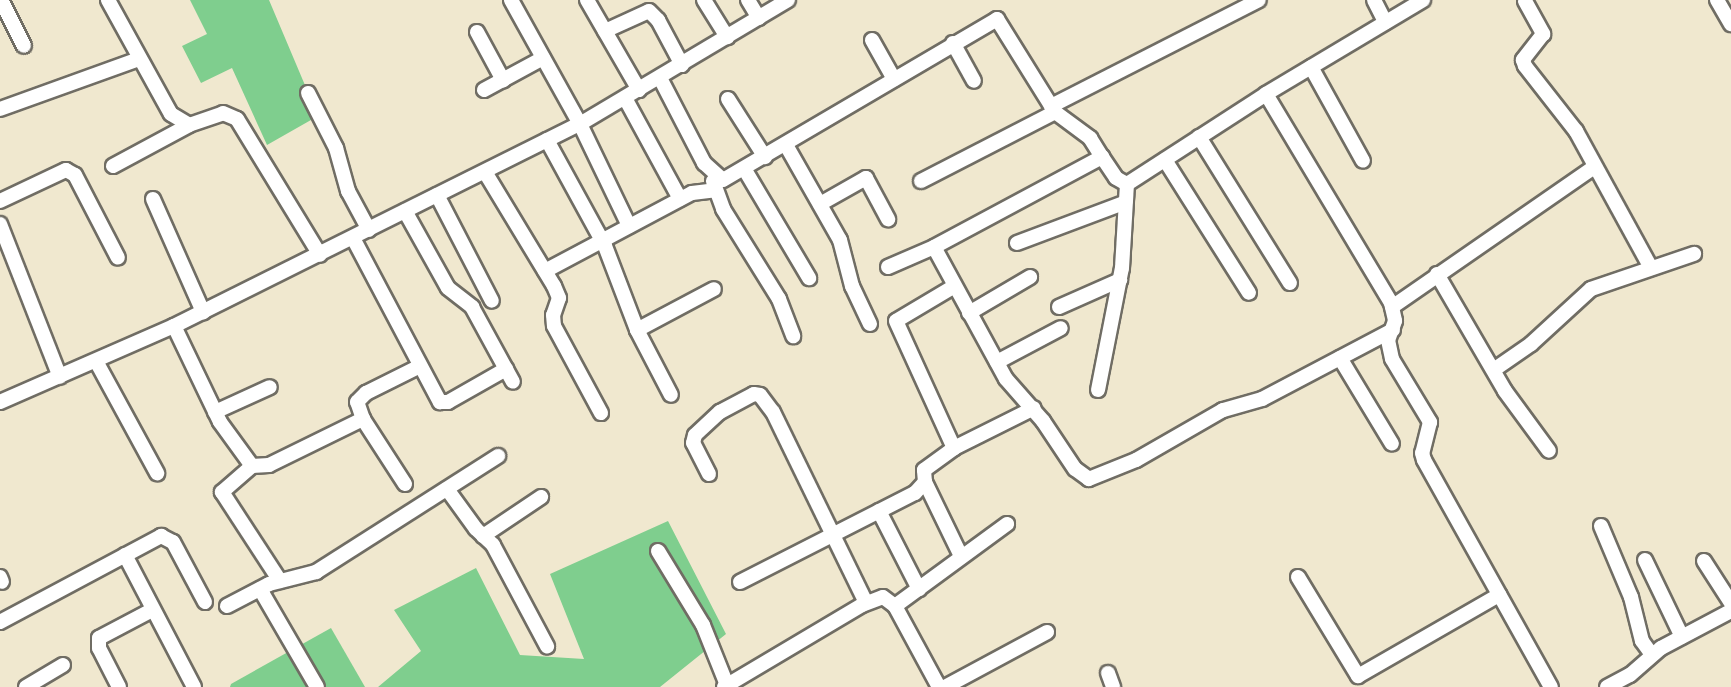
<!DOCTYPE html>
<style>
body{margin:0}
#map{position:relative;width:1731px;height:687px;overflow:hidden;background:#f0e8cf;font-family:"Sorts Mill Goudy",serif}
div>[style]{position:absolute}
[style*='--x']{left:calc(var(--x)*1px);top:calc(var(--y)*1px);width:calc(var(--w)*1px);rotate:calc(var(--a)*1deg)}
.green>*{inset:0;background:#7fce8e}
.roads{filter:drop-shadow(2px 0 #706d64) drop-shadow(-2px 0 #706d64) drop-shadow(0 2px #706d64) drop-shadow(0 -2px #706d64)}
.street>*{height:14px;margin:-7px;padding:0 7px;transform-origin:7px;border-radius:7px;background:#fff}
span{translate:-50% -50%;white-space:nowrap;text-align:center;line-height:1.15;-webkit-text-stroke:5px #fff;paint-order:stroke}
</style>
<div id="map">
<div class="green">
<div style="clip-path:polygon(190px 0,269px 0,318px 116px,267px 145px,232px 68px,201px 83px,182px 46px,207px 34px)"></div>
<div style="clip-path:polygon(668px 521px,726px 634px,660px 687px,378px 687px,421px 651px,394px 610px,476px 568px,520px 655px,584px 659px,550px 574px)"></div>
<div style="clip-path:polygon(331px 628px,365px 687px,230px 687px,231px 684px)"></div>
</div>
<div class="roads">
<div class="street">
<div style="--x:1;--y:0;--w:51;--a:63.4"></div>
<div style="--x:108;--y:0;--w:130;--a:61.1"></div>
<div style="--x:171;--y:114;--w:21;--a:31"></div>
<div style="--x:189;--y:125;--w:36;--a:-19"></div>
<div style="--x:223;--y:113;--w:15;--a:23"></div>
<div style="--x:237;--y:119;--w:159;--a:58.6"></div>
<div style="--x:511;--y:0;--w:142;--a:60.9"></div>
<div style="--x:580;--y:124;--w:113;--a:64.3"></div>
<div style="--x:587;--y:0;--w:104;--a:60"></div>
<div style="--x:704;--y:0;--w:44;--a:58.1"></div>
<div style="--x:748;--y:0;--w:21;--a:59"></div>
<div style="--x:1374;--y:0;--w:25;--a:63"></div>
<div style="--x:1717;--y:0;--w:28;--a:60"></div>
<div style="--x:1525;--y:1;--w:38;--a:61"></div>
<div style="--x:1543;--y:34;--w:33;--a:128"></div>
<div style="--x:1523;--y:60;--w:6;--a:72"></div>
<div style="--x:1525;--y:66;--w:83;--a:51.9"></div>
<div style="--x:1576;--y:131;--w:156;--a:61.3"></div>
<div style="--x:605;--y:31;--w:48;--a:-24.4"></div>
<div style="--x:649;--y:11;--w:13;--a:45"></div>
<div style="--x:658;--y:20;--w:51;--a:61.9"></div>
<div style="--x:477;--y:32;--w:55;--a:61.6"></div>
<div style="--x:872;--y:40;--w:45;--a:60.6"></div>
<div style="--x:953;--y:43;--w:43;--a:61.1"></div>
<div style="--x:1311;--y:67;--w:107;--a:61"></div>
<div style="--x:660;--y:78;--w:96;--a:62.6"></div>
<div style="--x:704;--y:163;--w:25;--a:42"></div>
<div style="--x:723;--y:180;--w:318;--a:-30.4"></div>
<div style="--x:997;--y:19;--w:110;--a:58.1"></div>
<div style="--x:1055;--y:112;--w:44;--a:36.6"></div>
<div style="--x:1090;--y:138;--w:22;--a:58"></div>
<div style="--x:484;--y:90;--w:67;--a:-28.5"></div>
<div style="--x:308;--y:93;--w:62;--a:63"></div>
<div style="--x:336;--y:148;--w:45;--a:74.4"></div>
<div style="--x:348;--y:191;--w:44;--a:61.7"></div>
<div style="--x:1266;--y:94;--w:244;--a:59.1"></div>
<div style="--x:1391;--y:303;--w:18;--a:77"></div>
<div style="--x:1395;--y:321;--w:20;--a:110"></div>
<div style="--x:1388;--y:340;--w:19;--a:78"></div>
<div style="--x:1392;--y:359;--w:74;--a:58.9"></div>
<div style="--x:1430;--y:422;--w:32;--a:104"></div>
<div style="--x:1422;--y:453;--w:7;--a:74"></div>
<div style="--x:1424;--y:460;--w:260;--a:60.8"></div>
<div style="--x:625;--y:98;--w:115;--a:61.4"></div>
<div style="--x:728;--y:99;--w:69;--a:57.5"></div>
<div style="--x:1051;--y:106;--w:233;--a:-27"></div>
<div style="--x:0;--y:109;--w:148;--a:-19.8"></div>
<div style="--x:1199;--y:137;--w:172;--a:58.1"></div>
<div style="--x:547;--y:140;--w:121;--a:61.3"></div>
<div style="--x:605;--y:246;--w:90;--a:69.1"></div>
<div style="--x:637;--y:330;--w:73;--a:62.4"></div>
<div style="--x:786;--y:145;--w:109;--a:60.4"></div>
<div style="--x:840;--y:240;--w:48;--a:75.4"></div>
<div style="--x:852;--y:286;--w:42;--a:64.7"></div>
<div style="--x:1165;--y:160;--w:157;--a:57.7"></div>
<div style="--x:113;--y:166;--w:86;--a:-28.3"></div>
<div style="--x:745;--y:170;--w:126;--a:59.3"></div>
<div style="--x:485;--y:172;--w:133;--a:58.8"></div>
<div style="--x:554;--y:286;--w:13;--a:67"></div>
<div style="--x:559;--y:298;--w:18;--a:109"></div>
<div style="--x:553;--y:315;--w:11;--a:85"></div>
<div style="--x:554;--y:326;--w:99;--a:61.6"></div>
<div style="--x:713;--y:181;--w:30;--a:70"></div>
<div style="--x:723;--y:209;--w:106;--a:58.1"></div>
<div style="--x:779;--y:299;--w:40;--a:69"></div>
<div style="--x:921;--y:181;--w:151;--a:-27.2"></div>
<div style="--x:437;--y:195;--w:119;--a:62.6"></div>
<div style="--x:153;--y:199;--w:124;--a:66.1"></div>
<div style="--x:0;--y:201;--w:73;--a:-25.2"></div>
<div style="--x:66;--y:170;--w:10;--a:29"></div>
<div style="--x:75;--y:175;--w:93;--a:62.6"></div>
<div style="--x:820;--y:204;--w:53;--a:-29.5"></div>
<div style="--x:866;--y:178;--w:47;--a:61.8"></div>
<div style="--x:405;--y:211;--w:88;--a:60.8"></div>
<div style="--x:448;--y:288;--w:31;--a:38"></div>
<div style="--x:472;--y:307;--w:85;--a:61.3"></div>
<div style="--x:0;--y:224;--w:164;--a:68.6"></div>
<div style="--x:353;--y:238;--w:186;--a:62.1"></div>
<div style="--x:440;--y:402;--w:8;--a:0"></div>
<div style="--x:448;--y:402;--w:67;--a:-29.6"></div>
<div style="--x:1017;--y:243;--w:116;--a:-20.6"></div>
<div style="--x:888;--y:267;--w:50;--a:-23.5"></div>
<div style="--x:545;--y:271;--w:166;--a:-28"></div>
<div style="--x:692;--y:193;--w:23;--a:-7"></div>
<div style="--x:1437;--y:274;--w:135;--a:59.8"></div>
<div style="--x:1505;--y:391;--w:74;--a:53.7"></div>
<div style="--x:953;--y:287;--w:66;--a:149.2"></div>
<div style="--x:896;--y:321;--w:140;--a:65.5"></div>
<div style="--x:954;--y:448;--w:89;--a:-26.6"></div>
<div style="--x:1059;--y:307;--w:67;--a:-23.9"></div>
<div style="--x:1392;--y:307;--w:246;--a:-34.7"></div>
<div style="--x:969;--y:313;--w:71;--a:-30.5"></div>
<div style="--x:174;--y:326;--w:106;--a:64.4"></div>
<div style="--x:220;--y:422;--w:54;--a:54"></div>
<div style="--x:252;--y:466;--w:17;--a:-3"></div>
<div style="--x:269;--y:465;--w:105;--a:-26.1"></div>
<div style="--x:637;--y:330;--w:87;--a:-28"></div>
<div style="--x:1393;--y:330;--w:148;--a:152.2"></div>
<div style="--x:1262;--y:399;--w:41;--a:164.2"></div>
<div style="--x:1223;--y:410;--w:100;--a:150.1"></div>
<div style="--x:1136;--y:460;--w:51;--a:158"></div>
<div style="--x:1089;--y:479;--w:17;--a:-144"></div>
<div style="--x:1075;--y:469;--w:58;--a:-123.7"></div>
<div style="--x:1043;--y:421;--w:56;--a:-131.4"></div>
<div style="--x:1006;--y:379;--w:150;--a:-118.6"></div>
<div style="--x:934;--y:247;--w:191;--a:-28.2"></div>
<div style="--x:1102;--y:157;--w:25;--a:56"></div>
<div style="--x:1116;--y:178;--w:13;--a:29"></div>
<div style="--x:1127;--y:184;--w:166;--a:-32.9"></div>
<div style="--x:1266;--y:94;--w:183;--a:-30.9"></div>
<div style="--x:1340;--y:358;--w:100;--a:58.8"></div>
<div style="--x:96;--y:361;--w:128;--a:61.4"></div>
<div style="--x:997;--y:362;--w:72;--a:-28"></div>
<div style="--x:1495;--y:369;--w:44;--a:-34.8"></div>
<div style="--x:1531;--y:344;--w:81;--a:-42.5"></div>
<div style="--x:1591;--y:289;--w:109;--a:-18.8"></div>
<div style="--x:1098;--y:390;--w:124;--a:-78.9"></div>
<div style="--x:1122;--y:268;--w:84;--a:-86.6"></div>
<div style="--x:0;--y:402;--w:190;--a:-23.6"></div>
<div style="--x:174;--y:326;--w:453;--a:-26.5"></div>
<div style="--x:580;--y:124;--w:242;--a:-30.8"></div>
<div style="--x:215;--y:412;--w:60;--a:-24.4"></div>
<div style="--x:252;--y:466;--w:40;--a:139"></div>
<div style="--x:222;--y:492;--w:106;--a:56.9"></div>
<div style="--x:709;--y:474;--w:35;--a:-117"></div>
<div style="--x:693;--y:443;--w:8;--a:-76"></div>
<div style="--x:695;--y:435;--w:34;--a:-43"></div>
<div style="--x:720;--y:412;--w:38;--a:-28"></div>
<div style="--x:754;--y:394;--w:6;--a:9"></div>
<div style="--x:760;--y:395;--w:21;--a:53"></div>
<div style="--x:773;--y:412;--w:212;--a:64"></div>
<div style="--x:925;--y:482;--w:82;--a:64.1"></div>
<div style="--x:405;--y:484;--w:77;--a:-122.9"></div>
<div style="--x:363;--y:419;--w:18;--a:-109"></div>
<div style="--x:357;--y:402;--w:13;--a:-45"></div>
<div style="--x:366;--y:393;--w:60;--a:-26.6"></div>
<div style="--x:447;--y:489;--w:49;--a:54.1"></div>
<div style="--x:476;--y:529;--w:23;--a:43"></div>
<div style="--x:493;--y:545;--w:115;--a:61.9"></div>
<div style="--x:879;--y:511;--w:88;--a:62.9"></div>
<div style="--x:1601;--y:526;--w:77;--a:67.1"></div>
<div style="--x:1631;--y:597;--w:45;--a:76"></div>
<div style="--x:1642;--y:641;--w:17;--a:54"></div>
<div style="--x:483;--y:536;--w:70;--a:-33.9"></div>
<div style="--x:658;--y:551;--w:87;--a:58.7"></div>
<div style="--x:703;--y:625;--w:65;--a:68.2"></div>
<div style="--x:125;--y:555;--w:149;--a:62.4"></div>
<div style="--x:1645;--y:560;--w:85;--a:64.3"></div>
<div style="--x:1704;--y:561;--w:50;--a:57.3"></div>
<div style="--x:0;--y:577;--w:5;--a:68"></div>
<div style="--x:1298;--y:577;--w:116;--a:58.8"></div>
<div style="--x:1358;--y:676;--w:163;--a:-29.9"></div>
<div style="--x:740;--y:582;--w:196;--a:-27"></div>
<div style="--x:915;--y:493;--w:15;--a:-48"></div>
<div style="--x:925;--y:482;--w:12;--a:-95"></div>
<div style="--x:924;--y:470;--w:37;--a:-36"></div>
<div style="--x:260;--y:589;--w:113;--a:59.8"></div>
<div style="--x:227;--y:606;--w:47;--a:-27.6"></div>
<div style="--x:269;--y:584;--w:49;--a:-14.3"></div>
<div style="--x:316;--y:572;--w:216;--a:-32.5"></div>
<div style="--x:895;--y:606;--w:139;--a:-36.2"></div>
<div style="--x:0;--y:622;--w:183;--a:-28.1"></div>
<div style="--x:161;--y:536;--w:13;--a:27"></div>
<div style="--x:173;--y:542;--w:68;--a:61.9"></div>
<div style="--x:1108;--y:673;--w:15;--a:70"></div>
<div style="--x:26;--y:687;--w:43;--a:-30.7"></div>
<div style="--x:119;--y:687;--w:44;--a:-117.1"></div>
<div style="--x:99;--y:648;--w:10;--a:-90"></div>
<div style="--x:99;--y:638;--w:60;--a:-27.8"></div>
<div style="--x:724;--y:687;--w:161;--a:-30.7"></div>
<div style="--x:862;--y:605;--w:22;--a:-21"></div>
<div style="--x:883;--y:597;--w:15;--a:37"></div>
<div style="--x:895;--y:606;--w:92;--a:61.5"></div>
<div style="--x:945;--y:687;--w:116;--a:-28.3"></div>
<div style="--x:1607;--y:687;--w:26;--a:-28"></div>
<div style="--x:1630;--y:675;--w:41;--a:-41.1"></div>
<div style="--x:1661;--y:648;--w:79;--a:-27.9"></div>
</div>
</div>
</div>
